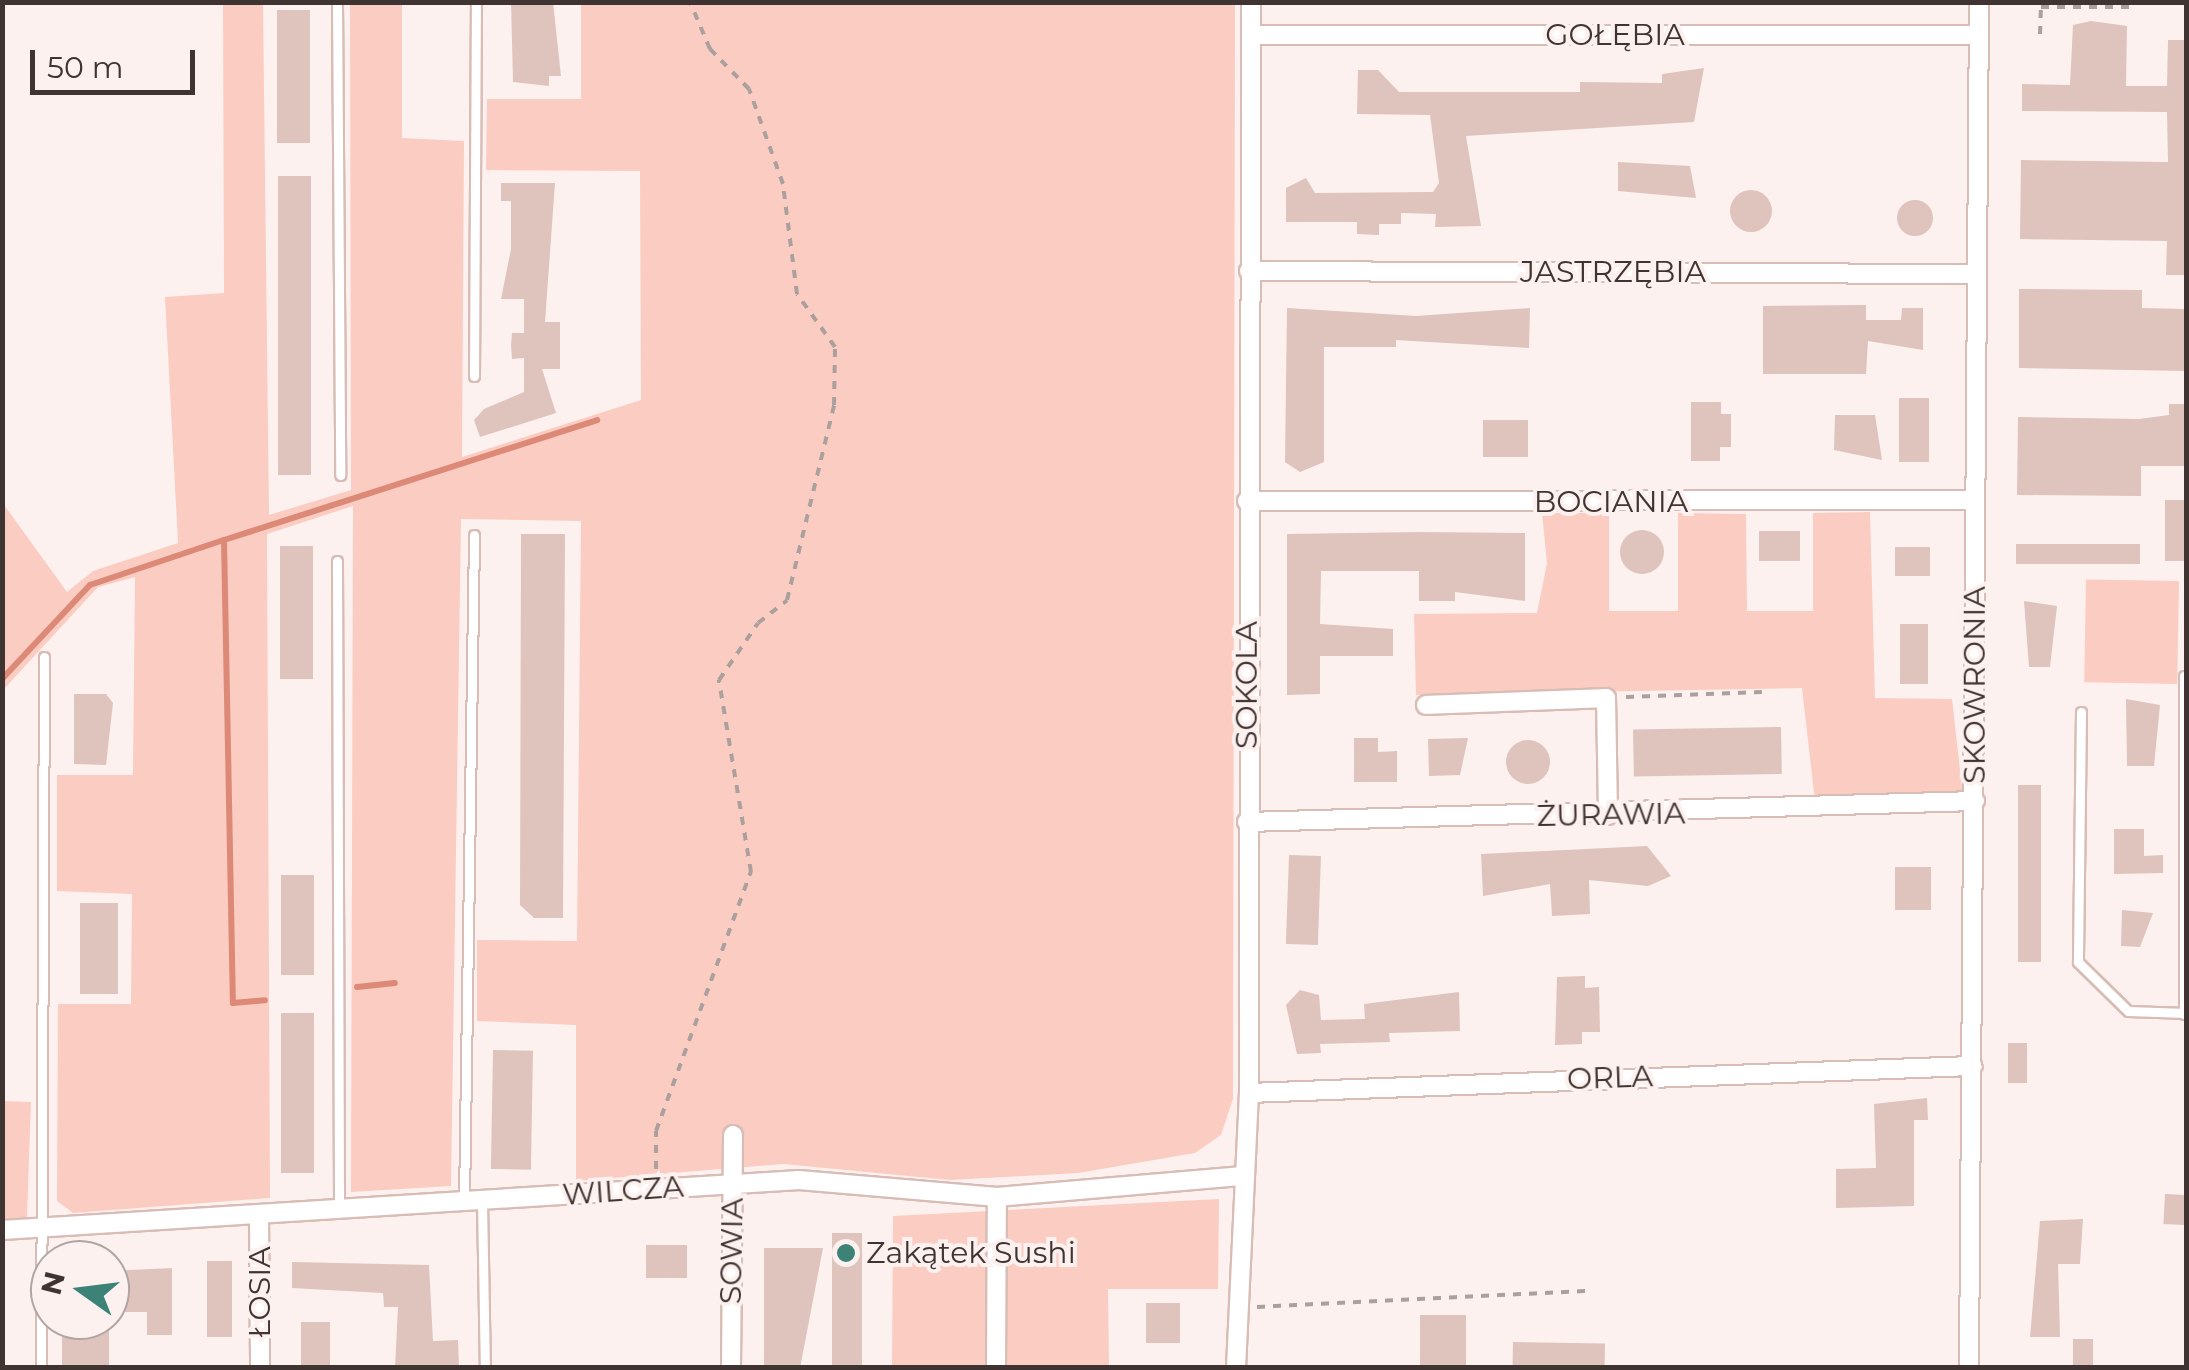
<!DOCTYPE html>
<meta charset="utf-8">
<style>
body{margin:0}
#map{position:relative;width:2189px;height:1370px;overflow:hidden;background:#fdf1ef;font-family:Montserrat,sans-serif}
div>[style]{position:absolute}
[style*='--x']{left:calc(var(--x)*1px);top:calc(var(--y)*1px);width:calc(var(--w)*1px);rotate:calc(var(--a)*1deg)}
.green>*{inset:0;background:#fbccc1;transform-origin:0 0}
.stream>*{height:6px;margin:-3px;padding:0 3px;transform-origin:3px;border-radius:3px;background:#dd8977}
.building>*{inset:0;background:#dfc3bd;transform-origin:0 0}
.round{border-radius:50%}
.path>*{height:4px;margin-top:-2px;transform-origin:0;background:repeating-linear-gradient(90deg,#aca09e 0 8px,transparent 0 16px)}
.roads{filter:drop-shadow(2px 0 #d8bcb6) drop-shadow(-2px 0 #d8bcb6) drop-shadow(0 2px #d8bcb6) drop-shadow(0 -2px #d8bcb6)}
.service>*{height:9px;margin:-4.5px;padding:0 4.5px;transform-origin:4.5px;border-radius:4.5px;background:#fff}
.minor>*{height:18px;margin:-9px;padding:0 9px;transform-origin:9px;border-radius:9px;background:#fff}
.dots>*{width:28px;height:28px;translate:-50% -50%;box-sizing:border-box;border:5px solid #fdf1ef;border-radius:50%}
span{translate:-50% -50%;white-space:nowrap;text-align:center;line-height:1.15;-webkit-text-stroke:8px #fdf1ef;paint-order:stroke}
.street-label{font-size:30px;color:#3f3431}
.poi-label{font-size:30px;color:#3f3431}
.left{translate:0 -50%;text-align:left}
.frame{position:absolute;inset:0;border:5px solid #3f3431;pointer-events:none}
.north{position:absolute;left:30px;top:1240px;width:100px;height:100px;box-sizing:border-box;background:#fdf1ef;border:2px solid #b1a5a3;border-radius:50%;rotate:284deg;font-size:28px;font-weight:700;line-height:40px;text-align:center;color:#3f3431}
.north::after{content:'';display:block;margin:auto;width:35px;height:45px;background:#3c8277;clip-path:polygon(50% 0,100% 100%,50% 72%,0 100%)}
.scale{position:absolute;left:30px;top:50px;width:165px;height:45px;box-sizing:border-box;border:5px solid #3f3431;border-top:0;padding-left:12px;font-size:30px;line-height:35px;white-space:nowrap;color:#3f3431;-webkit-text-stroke:8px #fdf1ef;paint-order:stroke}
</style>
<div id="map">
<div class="green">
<div style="clip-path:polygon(223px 3px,263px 3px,269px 515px,351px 490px,350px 3px,402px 3px,402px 138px,464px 141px,462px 457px,641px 400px,640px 171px,486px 170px,487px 99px,581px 99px,581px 3px,1235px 3px,1233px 1099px,1221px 1135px,1195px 1153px,1078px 1173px,950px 1180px,783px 1164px,576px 1181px,576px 1025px,477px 1021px,477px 940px,577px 941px,581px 521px,461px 519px,451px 1186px,351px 1192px,353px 506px,267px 534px,270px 1198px,73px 1213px,57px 1201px,58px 1004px,131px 1004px,132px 894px,57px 891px,57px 775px,133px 775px,135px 577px,98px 587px,3px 690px,2px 502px,67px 592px,93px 571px,178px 543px,165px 297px,224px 293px)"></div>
<div style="clip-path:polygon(1870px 512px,1875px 698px,1952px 699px,1963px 796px,1815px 801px,1802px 688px,1416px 695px,1414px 614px,1537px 613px,1547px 563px,1542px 513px,1609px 513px,1609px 611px,1678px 611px,1678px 513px,1746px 514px,1747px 611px,1813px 611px,1813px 513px)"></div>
<div style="left:2179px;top:581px;width:103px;height:93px;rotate:91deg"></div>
<div style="left:3px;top:1101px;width:28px;height:119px;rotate:2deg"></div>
<div style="clip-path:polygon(1219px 1199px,1218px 1289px,1108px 1289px,1109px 1367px,892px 1368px,893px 1216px)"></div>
</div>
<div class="stream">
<div style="--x:224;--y:540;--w:392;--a:-17.8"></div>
<div style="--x:2;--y:679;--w:129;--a:-46.9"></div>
<div style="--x:90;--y:585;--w:141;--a:-18.6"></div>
<div style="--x:224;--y:540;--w:463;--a:88.9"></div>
<div style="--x:233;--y:1003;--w:32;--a:-5"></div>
<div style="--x:357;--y:987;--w:38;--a:-6"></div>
</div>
<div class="building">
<div style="clip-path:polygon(511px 2px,553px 2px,561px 76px,549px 76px,549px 86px,513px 82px)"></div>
<div style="left:277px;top:10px;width:33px;height:133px"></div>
<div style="clip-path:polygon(2091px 21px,2127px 26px,2126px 86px,2167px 86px,2168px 40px,2186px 40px,2186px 275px,2166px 275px,2167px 241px,2020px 239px,2021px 160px,2168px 162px,2167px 112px,2022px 111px,2022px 84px,2070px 85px,2073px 25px)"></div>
<div style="clip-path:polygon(1704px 68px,1694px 122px,1466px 136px,1481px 226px,1435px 227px,1436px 214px,1401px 213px,1401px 224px,1379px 224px,1379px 235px,1357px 234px,1357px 222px,1286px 222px,1286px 188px,1306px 178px,1315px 193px,1433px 192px,1439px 183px,1430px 115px,1357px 114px,1358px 70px,1378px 70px,1399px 92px,1580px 92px,1580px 82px,1662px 83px,1662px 74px)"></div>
<div style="clip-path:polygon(1618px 162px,1690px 166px,1696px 198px,1618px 191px)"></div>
<div style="left:278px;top:176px;width:33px;height:299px"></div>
<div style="clip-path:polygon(501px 183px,555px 183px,545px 322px,560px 322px,560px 369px,542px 369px,556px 413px,480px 437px,474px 420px,484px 409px,524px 392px,524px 358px,512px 359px,511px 345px,512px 333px,524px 333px,524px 299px,501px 299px,511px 249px,511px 201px,501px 201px)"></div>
<div class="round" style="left:1730px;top:190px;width:42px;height:42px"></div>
<div class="round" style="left:1897px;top:200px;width:36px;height:36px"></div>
<div style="clip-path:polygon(2019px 289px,2142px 290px,2142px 308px,2186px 309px,2186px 371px,2019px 368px)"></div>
<div style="clip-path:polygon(1866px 305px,1866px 320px,1901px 320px,1902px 308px,1923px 308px,1923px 350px,1868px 341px,1866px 374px,1763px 374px,1763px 306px)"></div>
<div style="clip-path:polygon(1287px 308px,1416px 316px,1530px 308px,1529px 348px,1396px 340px,1396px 347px,1324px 347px,1324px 462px,1300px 472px,1285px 462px)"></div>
<div style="left:1899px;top:398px;width:30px;height:64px"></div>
<div style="clip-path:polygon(1691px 402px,1721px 402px,1721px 414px,1731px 414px,1731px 447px,1720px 447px,1720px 461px,1691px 461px)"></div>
<div style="clip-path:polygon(2169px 404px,2186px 404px,2186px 466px,2141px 466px,2141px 496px,2017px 495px,2018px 417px,2139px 419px,2169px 415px)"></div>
<div style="clip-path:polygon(1835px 415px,1875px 415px,1882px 460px,1834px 450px)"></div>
<div style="left:1483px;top:420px;width:45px;height:37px"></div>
<div style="left:2165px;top:500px;width:21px;height:61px"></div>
<div class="round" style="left:1620px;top:530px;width:44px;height:44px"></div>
<div style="left:1759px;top:531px;width:41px;height:30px"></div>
<div style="clip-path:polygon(1419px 532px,1525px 533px,1525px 601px,1455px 592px,1455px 601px,1419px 601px,1419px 571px,1321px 571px,1320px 624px,1393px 629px,1393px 656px,1320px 656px,1320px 694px,1287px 695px,1287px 534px)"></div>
<div style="clip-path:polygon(521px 534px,565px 534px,563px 918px,534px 918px,520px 905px)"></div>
<div style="left:2016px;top:544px;width:124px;height:20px"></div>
<div style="left:313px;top:546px;width:133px;height:33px;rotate:90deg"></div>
<div style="left:1895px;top:547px;width:35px;height:29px"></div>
<div style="clip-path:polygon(2024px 601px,2057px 606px,2050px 667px,2029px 667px)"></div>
<div style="left:1900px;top:624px;width:28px;height:60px"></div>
<div style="clip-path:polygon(74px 694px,106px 694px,113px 703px,106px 765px,74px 764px)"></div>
<div style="clip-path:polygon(2126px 699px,2160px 705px,2154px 766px,2127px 766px)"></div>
<div style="left:1781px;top:727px;width:47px;height:148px;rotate:89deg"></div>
<div style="clip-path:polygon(1354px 738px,1378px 738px,1378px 752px,1397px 751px,1397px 782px,1354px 782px)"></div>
<div style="clip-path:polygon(1468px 738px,1460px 775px,1429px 776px,1428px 739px)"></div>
<div class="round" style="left:1506px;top:740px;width:44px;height:44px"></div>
<div style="left:2018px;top:785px;width:23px;height:177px"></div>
<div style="clip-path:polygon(2114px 829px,2144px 829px,2144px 856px,2163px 855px,2163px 873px,2114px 874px)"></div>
<div style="clip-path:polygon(1647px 846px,1671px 876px,1648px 886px,1589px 880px,1590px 914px,1552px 916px,1550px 884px,1483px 896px,1481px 854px)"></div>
<div style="left:1289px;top:855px;width:32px;height:89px;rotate:2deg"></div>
<div style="left:1895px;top:867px;width:36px;height:43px"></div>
<div style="left:281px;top:875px;width:33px;height:100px"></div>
<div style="left:80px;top:903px;width:38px;height:91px"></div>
<div style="clip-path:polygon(2122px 910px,2153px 913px,2140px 947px,2121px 946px)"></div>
<div style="clip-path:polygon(1585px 976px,1585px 988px,1599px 987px,1600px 1032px,1582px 1032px,1582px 1044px,1555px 1045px,1557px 977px)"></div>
<div style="clip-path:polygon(1300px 990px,1319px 995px,1321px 1020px,1365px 1019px,1364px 1004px,1459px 992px,1460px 1031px,1389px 1033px,1390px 1042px,1320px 1044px,1321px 1053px,1297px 1054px,1286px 1005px)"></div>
<div style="left:314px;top:1013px;width:160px;height:33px;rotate:90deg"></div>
<div style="left:2008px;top:1043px;width:19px;height:40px"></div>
<div style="left:493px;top:1050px;width:40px;height:119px;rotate:1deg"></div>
<div style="clip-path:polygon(1927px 1098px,1928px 1120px,1914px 1120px,1914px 1206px,1836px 1208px,1836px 1169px,1876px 1168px,1874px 1104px)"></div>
<div style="left:2165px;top:1194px;width:21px;height:30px;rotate:3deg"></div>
<div style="clip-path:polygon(2083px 1219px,2080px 1264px,2058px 1264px,2060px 1337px,2030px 1337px,2040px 1221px)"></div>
<div style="left:862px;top:1233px;width:135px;height:30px;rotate:90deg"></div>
<div style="left:646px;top:1245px;width:41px;height:33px"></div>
<div style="clip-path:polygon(764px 1248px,823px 1248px,800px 1368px,764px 1368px)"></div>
<div style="left:207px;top:1261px;width:25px;height:76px"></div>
<div style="clip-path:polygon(292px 1262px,429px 1265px,433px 1341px,458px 1340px,459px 1368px,395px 1368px,398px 1307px,384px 1307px,383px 1293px,292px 1288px)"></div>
<div style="clip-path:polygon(172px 1268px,172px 1335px,147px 1335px,147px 1312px,110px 1312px,110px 1271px)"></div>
<div style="left:1146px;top:1303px;width:34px;height:40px"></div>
<div style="left:1420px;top:1315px;width:46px;height:53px"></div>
<div style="left:62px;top:1320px;width:47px;height:48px"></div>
<div style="left:301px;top:1322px;width:29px;height:46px"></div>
<div style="left:2073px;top:1339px;width:20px;height:29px"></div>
<div style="left:1513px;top:1342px;width:92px;height:26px;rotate:1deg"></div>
</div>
<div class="path">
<div style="--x:2041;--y:7;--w:90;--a:0"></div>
<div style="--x:2040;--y:34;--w:32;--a:-88"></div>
<div style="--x:1626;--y:697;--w:136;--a:-2.1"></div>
<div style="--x:656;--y:1169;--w:38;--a:-90"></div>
<div style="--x:656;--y:1131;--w:276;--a:-69.9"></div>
<div style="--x:751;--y:872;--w:195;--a:-99.5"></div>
<div style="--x:719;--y:680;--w:69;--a:-55.6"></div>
<div style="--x:758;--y:623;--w:37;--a:-38"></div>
<div style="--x:787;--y:600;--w:201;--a:-76.4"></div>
<div style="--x:834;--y:405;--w:58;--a:-89"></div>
<div style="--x:835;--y:347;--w:65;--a:-125.6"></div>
<div style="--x:797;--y:294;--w:111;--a:-97.3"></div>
<div style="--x:783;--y:184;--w:101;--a:-109.7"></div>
<div style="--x:749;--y:89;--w:56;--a:-134.3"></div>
<div style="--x:710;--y:49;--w:51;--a:-113.1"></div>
<div style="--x:1257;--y:1307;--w:333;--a:-2.8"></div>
</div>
<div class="roads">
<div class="service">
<div style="--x:337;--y:2;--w:473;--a:89.6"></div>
<div style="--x:474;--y:376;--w:374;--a:-89.7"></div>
<div style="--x:337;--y:561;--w:647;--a:89.82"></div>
<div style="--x:2081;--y:712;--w:250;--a:90.7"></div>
<div style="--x:2078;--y:962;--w:70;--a:44.4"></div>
<div style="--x:2128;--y:1011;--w:58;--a:2"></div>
<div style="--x:2184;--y:1014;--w:338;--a:-90"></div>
<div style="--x:482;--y:1201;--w:167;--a:89"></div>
<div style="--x:464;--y:1202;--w:667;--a:-89.14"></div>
<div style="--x:41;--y:1368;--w:711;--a:-89.76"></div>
</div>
<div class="minor">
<div style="--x:1251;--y:35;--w:728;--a:0"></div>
<div style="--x:1249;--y:271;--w:727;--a:0.24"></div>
<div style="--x:1247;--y:501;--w:728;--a:-0.08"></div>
<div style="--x:1426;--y:705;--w:180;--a:-2.2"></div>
<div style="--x:1606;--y:698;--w:117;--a:89"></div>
<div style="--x:1247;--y:822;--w:728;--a:-1.65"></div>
<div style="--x:1249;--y:1093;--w:724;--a:-2.14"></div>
<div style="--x:259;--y:1216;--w:152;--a:89.6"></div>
<div style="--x:2;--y:1230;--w:799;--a:-3.59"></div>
<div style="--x:799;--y:1180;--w:199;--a:4.9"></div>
<div style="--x:997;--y:1197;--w:247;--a:-4.9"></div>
<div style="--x:731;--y:1368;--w:233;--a:-89.5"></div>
<div style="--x:996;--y:1368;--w:171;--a:-89.7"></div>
<div style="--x:1236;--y:1368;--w:275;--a:-87.3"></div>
<div style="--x:1249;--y:1093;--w:1091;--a:-89.89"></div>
<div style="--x:1969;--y:1368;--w:1366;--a:-89.58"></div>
</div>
</div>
<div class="dots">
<div style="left:846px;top:1253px;background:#3c8277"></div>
</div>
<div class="street-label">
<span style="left:1615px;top:35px">GOŁĘBIA</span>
<span style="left:1613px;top:272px">JASTRZĘBIA</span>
<span style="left:1611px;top:502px">BOCIANIA</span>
<span style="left:1247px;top:685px;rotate:-90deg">SOKOLA</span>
<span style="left:1975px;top:685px;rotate:-90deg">SKOWRONIA</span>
<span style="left:1611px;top:815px;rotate:-1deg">ŻURAWIA</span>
<span style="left:1610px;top:1078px;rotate:-2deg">ORLA</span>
<span style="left:623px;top:1191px;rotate:-4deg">WILCZA</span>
<span style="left:732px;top:1251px;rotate:-89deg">SOWIA</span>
<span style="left:260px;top:1292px;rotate:-90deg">ŁOSIA</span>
</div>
<div class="poi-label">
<span class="left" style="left:866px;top:1253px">Zakątek Sushi</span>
</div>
<div class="frame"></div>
<div class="north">N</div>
<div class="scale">50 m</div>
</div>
